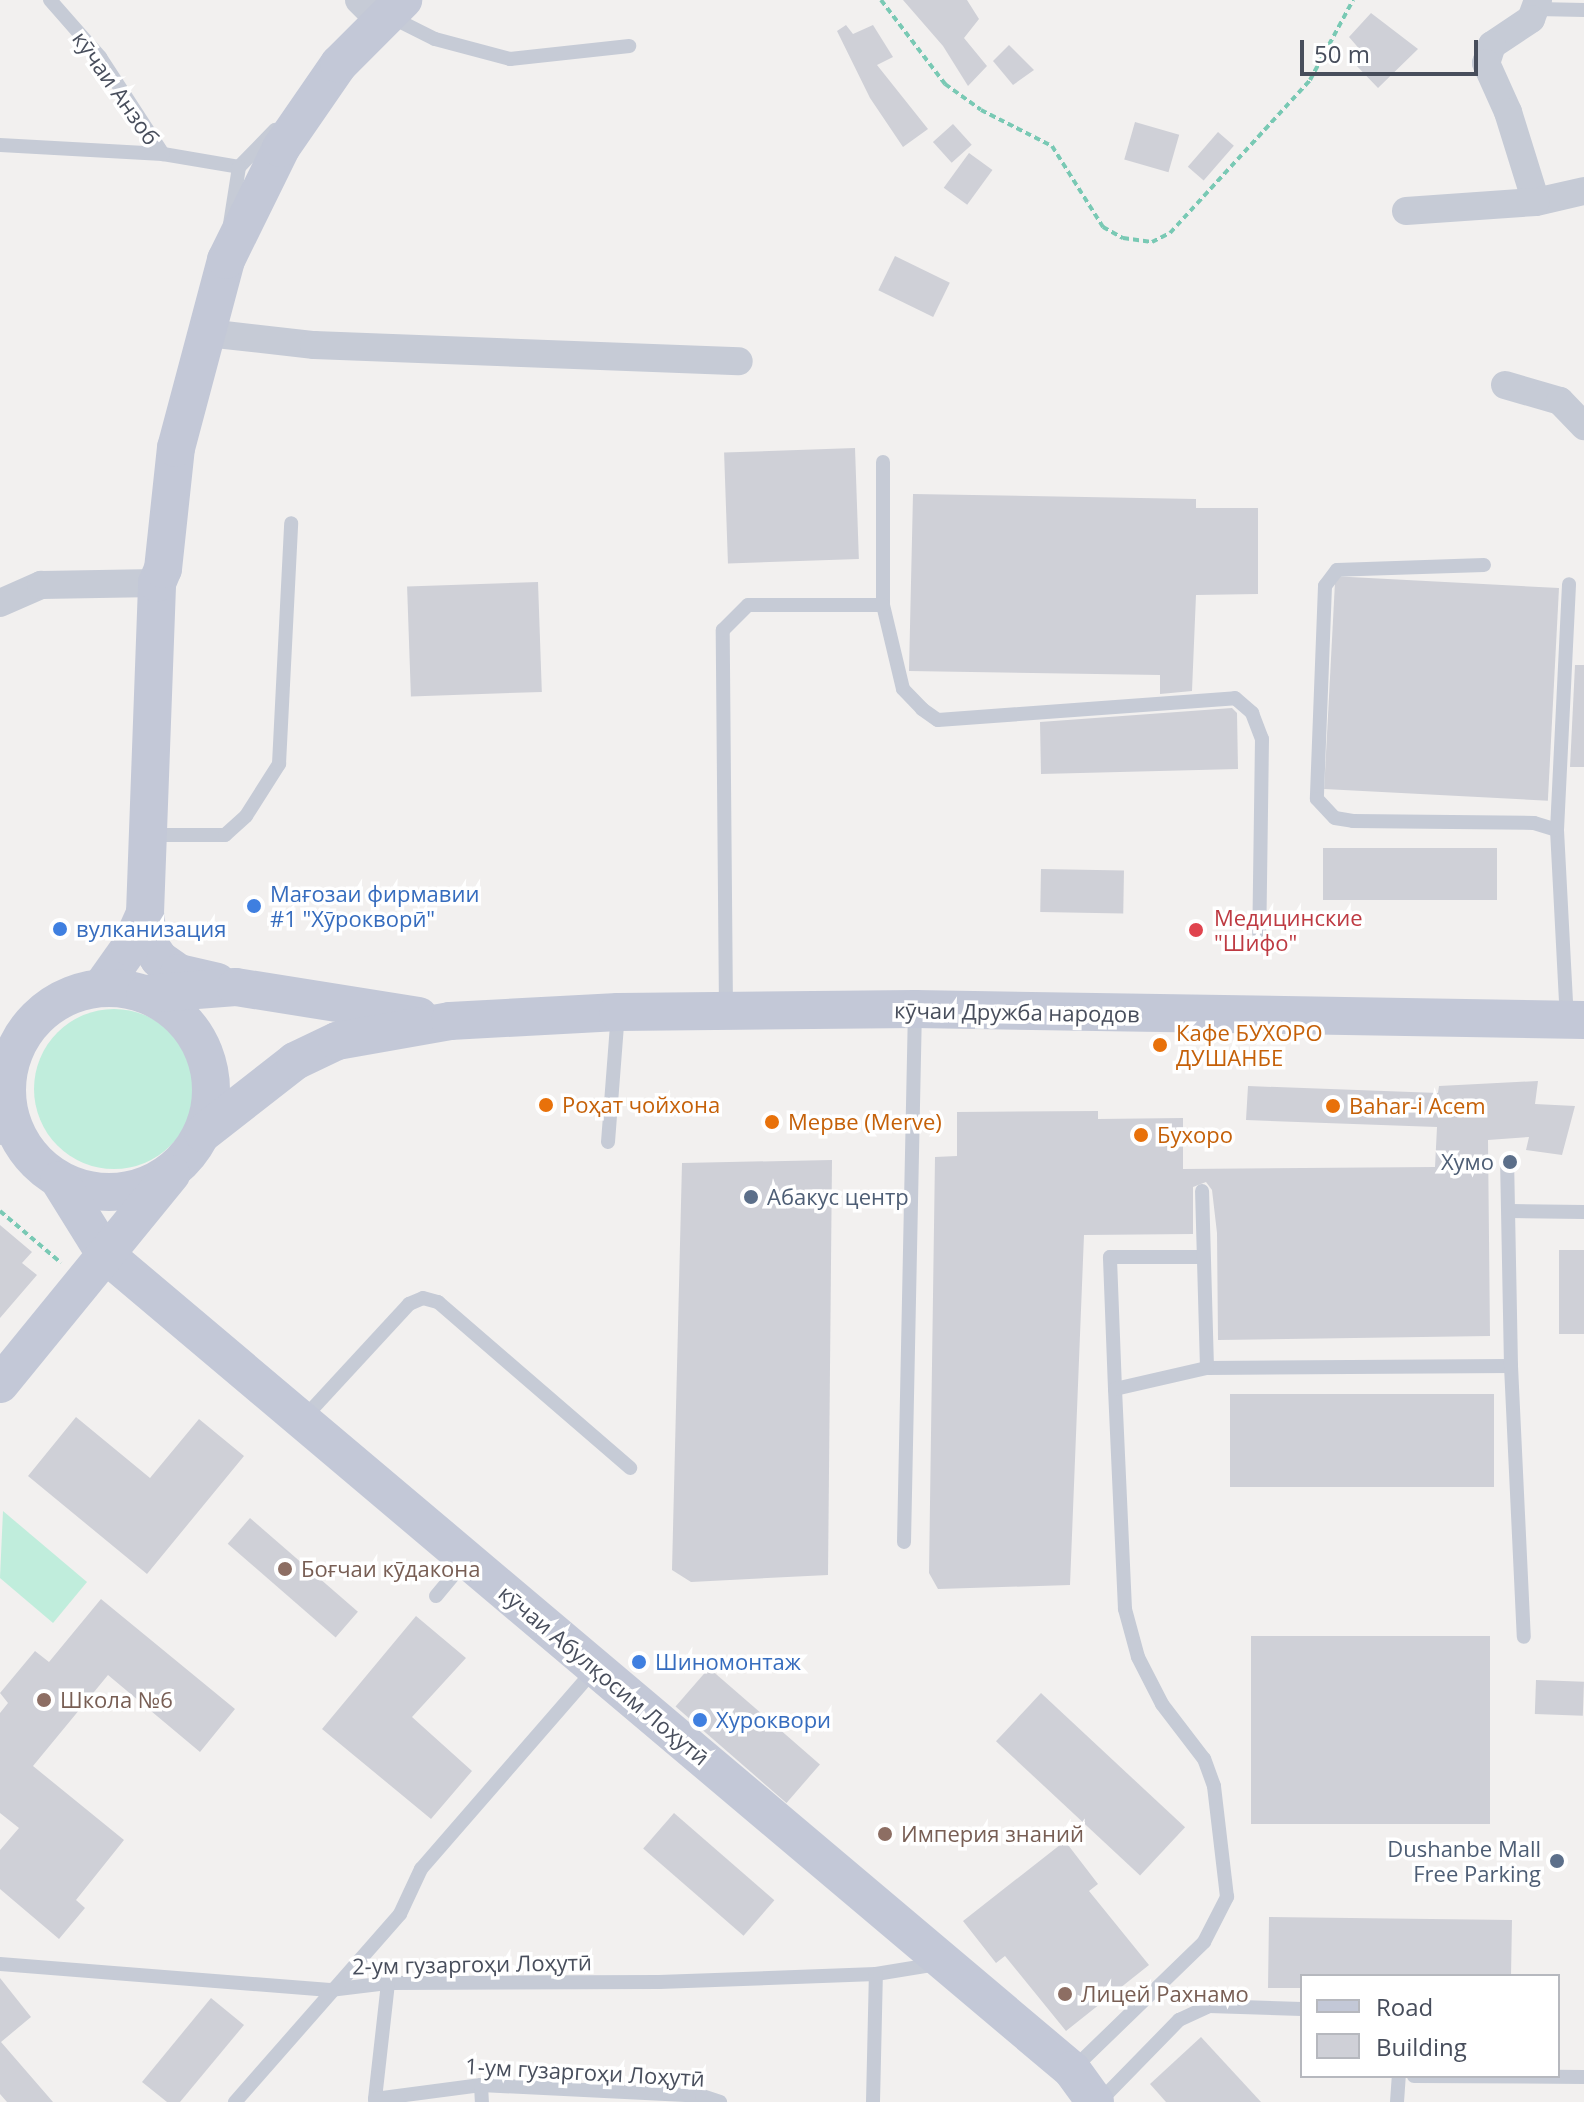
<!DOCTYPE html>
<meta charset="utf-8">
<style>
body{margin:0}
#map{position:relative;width:1584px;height:2102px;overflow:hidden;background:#f2f0ef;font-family:"Open Sans",sans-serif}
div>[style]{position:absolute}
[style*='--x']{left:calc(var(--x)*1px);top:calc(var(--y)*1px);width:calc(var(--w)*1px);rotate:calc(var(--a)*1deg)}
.green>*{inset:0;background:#c0eddc}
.round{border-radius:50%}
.building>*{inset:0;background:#cfd0d7;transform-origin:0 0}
.path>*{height:4px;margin-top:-2px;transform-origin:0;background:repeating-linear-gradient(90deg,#79c9b4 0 6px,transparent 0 10px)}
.lane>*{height:14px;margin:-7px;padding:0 7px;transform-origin:7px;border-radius:7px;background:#c6cbd6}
.street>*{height:28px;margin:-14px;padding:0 14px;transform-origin:14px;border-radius:14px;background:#c6cbd6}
.secondary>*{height:38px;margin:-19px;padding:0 19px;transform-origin:19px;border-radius:19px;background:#c3c8d7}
.secondary>.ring{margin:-19px;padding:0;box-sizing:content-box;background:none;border:38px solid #c3c8d7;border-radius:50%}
.dots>*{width:22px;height:22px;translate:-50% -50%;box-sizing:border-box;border:4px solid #fff;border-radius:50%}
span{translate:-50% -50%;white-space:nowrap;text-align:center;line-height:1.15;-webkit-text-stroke:7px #fff;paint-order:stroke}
.street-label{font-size:22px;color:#484e5c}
.shop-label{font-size:22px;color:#366cbe}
.left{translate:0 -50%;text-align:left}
.health-label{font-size:22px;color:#be3a42}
.food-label{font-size:22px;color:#c56008}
.service-label{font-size:22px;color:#4e5e75}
.right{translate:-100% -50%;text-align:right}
.education-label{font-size:22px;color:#785e54}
.legend{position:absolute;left:1300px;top:1974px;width:260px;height:104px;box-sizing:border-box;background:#fff;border:2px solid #b6b8be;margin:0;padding:10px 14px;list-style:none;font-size:24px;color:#484e5c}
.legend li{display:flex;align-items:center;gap:16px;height:40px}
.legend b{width:40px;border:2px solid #b6b8be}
.scale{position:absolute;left:1300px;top:40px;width:178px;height:36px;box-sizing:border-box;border:4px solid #484e5c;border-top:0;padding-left:10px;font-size:24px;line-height:28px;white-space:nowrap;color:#484e5c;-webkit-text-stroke:6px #fff;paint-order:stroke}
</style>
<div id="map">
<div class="green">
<div class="round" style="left:34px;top:1009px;width:160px;height:160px"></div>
<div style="clip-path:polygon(3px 1511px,87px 1582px,53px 1623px,0 1578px)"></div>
</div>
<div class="building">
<div style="clip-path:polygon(903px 0,967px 0,979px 19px,964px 38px,987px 66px,968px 86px,943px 46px)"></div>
<div style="clip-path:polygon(1371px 13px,1418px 49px,1378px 88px,1353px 62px,1362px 52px,1349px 37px)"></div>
<div style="clip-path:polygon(846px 25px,853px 34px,873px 25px,893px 57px,877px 65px,928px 129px,903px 147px,870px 98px,837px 31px)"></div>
<div style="clip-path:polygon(1009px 45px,1034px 70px,1013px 85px,993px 61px)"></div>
<div style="left:1135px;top:122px;width:46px;height:39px;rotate:16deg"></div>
<div style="left:953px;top:124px;width:28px;height:27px;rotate:48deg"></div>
<div style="left:1218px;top:132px;width:21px;height:46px;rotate:41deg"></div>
<div style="left:969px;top:153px;width:29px;height:43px;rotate:36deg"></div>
<div style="left:895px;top:256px;width:61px;height:38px;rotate:26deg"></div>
<div style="left:855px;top:448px;width:111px;height:131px;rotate:88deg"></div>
<div style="clip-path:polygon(913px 494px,1196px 499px,1196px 508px,1258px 508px,1258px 594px,1196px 595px,1192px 691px,1160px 694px,1160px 675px,909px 671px)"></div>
<div style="left:538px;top:582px;width:110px;height:131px;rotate:88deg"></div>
<div style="left:1559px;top:588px;width:213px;height:224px;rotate:93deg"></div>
<div style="clip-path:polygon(1575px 665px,1584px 665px,1584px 767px,1570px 767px)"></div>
<div style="clip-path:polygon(1232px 708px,1237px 713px,1238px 769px,1041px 774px,1040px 722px)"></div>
<div style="left:1323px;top:848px;width:174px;height:52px"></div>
<div style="left:1041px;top:869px;width:83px;height:43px;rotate:1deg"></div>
<div style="clip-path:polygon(1538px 1081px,1535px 1104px,1575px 1106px,1562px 1155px,1526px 1150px,1529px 1137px,1488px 1140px,1490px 1336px,1218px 1340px,1217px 1233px,1212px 1190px,1206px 1182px,1193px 1187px,1193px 1234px,1084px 1235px,1070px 1585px,938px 1589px,929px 1573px,935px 1157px,957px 1156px,957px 1112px,1098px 1111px,1098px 1119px,1183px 1118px,1183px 1169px,1435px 1167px,1437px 1127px,1246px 1120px,1248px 1086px,1438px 1093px,1439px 1086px)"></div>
<div style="clip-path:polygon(832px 1160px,828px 1575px,691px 1582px,672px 1570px,682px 1163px)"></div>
<div style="clip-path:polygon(0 1225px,32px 1252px,22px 1263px,37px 1275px,0 1318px)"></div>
<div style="left:1559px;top:1250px;width:25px;height:84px"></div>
<div style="left:1494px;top:1394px;width:93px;height:264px;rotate:90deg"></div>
<div style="clip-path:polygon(76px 1417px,150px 1478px,199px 1419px,244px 1456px,147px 1574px,28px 1476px)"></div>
<div style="left:250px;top:1518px;width:143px;height:34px;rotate:41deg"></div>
<div style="clip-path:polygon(101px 1599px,235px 1709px,200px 1752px,108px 1675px,33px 1766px,124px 1840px,76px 1900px,85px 1908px,59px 1939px,0 1889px,0 1850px,19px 1828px,0 1813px,0 1713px,8px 1703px,0 1693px,35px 1651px,49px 1662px)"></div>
<div style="clip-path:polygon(416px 1616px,466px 1658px,412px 1717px,472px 1771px,431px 1819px,322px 1729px)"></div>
<div style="left:1251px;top:1636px;width:239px;height:188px"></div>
<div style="left:709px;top:1668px;width:147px;height:51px;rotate:41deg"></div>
<div style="left:1536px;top:1680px;width:48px;height:34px;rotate:2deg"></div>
<div style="left:1041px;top:1693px;width:197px;height:66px;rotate:43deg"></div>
<div style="left:674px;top:1813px;width:133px;height:47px;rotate:41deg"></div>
<div style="clip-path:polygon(1065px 1841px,1098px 1884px,1089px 1891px,1149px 1965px,1066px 2031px,1005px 1956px,996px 1963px,963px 1921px)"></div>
<div style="clip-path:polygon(1269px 1917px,1512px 1920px,1511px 1976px,1302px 1976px,1302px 1988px,1268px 1988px)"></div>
<div style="clip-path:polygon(0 1978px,31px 2017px,1px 2042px,53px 2102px,7px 2102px,0 2094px)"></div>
<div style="clip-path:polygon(211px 1998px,244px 2025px,180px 2102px,167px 2102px,142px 2082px)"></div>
<div style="clip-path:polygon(1201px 2037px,1261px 2102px,1166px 2102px,1150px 2084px)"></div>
</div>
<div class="path">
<div style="--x:881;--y:0;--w:106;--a:52.7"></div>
<div style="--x:945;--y:84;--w:44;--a:35.8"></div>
<div style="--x:981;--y:110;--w:80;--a:26.9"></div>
<div style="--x:1052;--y:146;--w:96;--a:57.8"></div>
<div style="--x:1103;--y:227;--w:23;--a:29"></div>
<div style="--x:1123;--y:238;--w:29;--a:8"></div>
<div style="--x:1152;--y:242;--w:20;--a:-27"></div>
<div style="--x:1170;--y:233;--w:207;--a:-47.5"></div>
<div style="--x:1310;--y:80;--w:91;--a:-61.7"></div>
<div style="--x:0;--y:1211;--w:80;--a:40.4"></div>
</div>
<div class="lane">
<div style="--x:50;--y:0;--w:76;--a:48.7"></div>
<div style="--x:100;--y:57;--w:116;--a:57"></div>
<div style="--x:163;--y:154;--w:77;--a:9.7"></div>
<div style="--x:239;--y:167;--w:52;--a:-45.8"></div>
<div style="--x:1537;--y:9;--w:47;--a:1.2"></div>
<div style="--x:391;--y:17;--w:49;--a:26.6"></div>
<div style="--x:435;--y:39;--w:78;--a:14.9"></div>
<div style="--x:510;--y:59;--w:120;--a:-6.2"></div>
<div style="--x:0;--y:145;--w:163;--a:3.2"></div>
<div style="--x:230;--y:224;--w:58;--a:-81"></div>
<div style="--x:883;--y:462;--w:143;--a:90"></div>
<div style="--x:883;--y:605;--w:86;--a:76.6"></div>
<div style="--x:903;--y:689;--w:28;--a:46"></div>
<div style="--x:922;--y:709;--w:19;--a:35"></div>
<div style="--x:938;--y:720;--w:298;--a:-4.2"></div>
<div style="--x:1235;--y:698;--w:23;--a:41"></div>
<div style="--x:1252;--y:713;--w:28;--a:69"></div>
<div style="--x:1262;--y:739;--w:205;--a:90.8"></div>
<div style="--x:1484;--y:565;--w:147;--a:178.1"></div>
<div style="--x:1337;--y:570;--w:20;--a:127"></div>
<div style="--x:1325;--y:586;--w:213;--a:92.2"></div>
<div style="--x:1317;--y:799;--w:26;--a:47"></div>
<div style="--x:1335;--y:818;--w:18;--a:9"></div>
<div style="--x:1353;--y:821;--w:181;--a:0.6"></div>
<div style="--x:1534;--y:823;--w:24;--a:17"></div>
<div style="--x:1557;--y:830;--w:188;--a:87"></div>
<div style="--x:1557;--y:830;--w:246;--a:-87.2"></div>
<div style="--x:149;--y:835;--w:76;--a:0"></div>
<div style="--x:225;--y:835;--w:28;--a:-42"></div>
<div style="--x:246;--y:816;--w:62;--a:-57.6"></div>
<div style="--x:279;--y:764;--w:241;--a:-87.1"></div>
<div style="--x:726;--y:1010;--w:380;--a:-90.5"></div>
<div style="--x:723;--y:630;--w:35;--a:-45"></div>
<div style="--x:748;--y:605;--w:135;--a:0"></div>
<div style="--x:608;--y:1142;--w:130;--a:-85.6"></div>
<div style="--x:1511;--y:1211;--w:73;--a:0.8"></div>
<div style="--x:1511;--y:1366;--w:271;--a:87.3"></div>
<div style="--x:1207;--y:1368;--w:304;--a:-0.4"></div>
<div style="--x:1511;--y:1366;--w:204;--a:-91.1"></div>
<div style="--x:1115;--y:1389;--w:132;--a:-92.2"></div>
<div style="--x:1110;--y:1257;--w:93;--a:0"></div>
<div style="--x:302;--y:1420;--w:158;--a:-47.3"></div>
<div style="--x:409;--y:1304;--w:15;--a:-23"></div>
<div style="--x:423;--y:1298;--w:16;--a:15"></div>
<div style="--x:438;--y:1302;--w:254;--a:40.8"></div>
<div style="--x:904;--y:1542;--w:532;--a:-88.82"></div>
<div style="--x:436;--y:1596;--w:47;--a:-50.2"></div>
<div style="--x:0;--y:1964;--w:331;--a:4.5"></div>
<div style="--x:330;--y:1990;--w:58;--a:-6.9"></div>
<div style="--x:388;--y:1983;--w:271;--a:-0.2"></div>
<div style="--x:659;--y:1982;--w:217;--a:-2.1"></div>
<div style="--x:876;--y:1974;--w:62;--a:-9.3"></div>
<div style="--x:388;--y:1983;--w:117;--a:96.4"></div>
<div style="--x:375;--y:2099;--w:107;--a:-7.5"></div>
<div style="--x:481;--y:2085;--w:221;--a:2.8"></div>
<div style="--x:702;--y:2096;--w:19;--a:18"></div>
<div style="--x:1072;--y:2070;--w:184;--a:-44.1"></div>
<div style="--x:1204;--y:1942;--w:51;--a:-62.9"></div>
<div style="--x:1227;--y:1897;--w:112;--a:-96.7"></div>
<div style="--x:1214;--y:1786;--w:29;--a:-110"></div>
<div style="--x:1204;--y:1759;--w:69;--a:-127.4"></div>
<div style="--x:1162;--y:1704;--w:53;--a:-117.1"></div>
<div style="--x:1138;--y:1657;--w:50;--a:-105.2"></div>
<div style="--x:1125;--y:1609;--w:220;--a:-92.6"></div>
<div style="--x:1115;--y:1389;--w:94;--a:-12.9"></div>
<div style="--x:1207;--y:1368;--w:177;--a:-91.6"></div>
<div style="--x:1414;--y:2076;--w:170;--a:0.3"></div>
<div style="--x:481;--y:2085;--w:17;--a:87"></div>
<div style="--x:235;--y:2102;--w:250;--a:-48.7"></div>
<div style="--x:400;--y:1914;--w:50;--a:-65"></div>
<div style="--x:421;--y:1869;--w:264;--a:-49"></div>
<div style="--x:873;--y:2102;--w:128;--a:-88.7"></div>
<div style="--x:1099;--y:2102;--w:115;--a:-45.7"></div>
<div style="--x:1179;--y:2020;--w:33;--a:-25"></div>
<div style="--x:1209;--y:2006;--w:93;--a:1.8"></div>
<div style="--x:1397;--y:2102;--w:26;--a:-86"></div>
</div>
<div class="street">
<div style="--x:359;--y:0;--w:31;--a:45"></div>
<div style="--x:1538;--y:0;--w:20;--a:110"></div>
<div style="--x:1531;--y:19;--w:47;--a:146.3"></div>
<div style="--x:1492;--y:45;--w:19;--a:108"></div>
<div style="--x:1486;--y:63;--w:54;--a:65.8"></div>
<div style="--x:1508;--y:112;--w:94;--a:72.7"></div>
<div style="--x:1536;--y:202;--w:49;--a:-12.9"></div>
<div style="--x:1406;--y:211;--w:130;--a:-4"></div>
<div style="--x:207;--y:333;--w:108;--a:6.4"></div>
<div style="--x:314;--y:345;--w:425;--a:2.2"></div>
<div style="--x:1505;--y:385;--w:57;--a:16.2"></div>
<div style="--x:1560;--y:401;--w:35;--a:46"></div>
<div style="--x:0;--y:603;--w:45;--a:-23.7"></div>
<div style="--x:41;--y:585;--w:116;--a:-1"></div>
<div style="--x:0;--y:1131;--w:1;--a:-45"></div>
</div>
<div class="secondary">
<div style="--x:145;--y:913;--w:31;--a:83"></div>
<div style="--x:149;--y:944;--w:18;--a:56"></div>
<div style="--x:159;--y:959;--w:24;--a:35"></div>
<div style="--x:179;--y:973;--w:39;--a:13"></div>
<div style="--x:101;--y:988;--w:50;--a:-54.7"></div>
<div style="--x:130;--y:947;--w:37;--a:-66"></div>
<div style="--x:145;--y:913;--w:330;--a:-87.9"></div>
<div style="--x:157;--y:583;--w:15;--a:-67"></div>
<div style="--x:163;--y:569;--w:122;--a:-83.9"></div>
<div style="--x:176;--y:448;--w:195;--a:-75.1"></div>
<div style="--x:226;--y:260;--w:125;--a:-63.8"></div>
<div style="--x:281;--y:148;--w:102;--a:-55.4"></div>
<div style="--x:339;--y:64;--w:91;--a:-45"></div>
<div class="ring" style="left:7px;top:988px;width:166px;height:166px"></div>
<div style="--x:145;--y:994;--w:91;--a:-4.4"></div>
<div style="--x:236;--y:987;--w:185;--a:9"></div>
<div style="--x:203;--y:1133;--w:117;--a:-38"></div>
<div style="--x:295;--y:1061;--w:47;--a:-25.5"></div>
<div style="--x:337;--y:1041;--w:115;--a:-10"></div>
<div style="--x:450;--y:1021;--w:168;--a:-3.1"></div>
<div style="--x:618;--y:1012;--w:297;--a:-0.6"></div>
<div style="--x:915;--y:1009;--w:669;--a:0.94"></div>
<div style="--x:59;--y:1180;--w:87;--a:58.1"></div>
<div style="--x:105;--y:1254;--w:1265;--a:40.16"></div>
<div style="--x:1072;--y:2070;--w:39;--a:54"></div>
<div style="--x:0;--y:1384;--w:271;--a:-50.8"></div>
</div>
<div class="dots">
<div style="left:254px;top:906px;background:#3f7fe0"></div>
<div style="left:60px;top:929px;background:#3f7fe0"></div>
<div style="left:1196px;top:930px;background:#e0444e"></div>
<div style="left:1160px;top:1045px;background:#e8710a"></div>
<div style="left:546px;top:1105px;background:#e8710a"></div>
<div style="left:1333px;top:1106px;background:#e8710a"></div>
<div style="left:772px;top:1122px;background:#e8710a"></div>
<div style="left:1141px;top:1135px;background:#e8710a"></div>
<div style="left:1510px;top:1162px;background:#5c6f8a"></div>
<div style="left:751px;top:1197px;background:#5c6f8a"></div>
<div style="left:285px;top:1569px;background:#8d6e63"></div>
<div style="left:639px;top:1662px;background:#3f7fe0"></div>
<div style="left:44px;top:1700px;background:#8d6e63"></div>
<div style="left:700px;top:1720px;background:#3f7fe0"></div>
<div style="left:885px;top:1834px;background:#8d6e63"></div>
<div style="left:1557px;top:1861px;background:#5c6f8a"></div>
<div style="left:1065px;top:1994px;background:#8d6e63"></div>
</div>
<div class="street-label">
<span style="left:116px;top:88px;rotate:55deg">кӯчаи Анзоб</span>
<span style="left:1017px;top:1012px;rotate:1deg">кӯчаи Дружба народов</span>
<span style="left:604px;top:1675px;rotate:40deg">кӯчаи Абулқосим Лоҳутӣ</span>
<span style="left:472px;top:1964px;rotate:-1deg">2-ум гузаргоҳи Лоҳутӣ</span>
<span style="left:585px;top:2072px;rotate:3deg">1-ум гузаргоҳи Лоҳутӣ</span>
</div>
<div class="shop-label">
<span class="left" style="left:270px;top:906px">Мағозаи фирмавии<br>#1 "Хӯрокворӣ"</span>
<span class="left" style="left:76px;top:929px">вулканизация</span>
<span class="left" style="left:655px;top:1662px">Шиномонтаж</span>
<span class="left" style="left:716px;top:1720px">Хуроквори</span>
</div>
<div class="health-label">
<span class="left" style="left:1214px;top:930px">Медицинские<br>"Шифо"</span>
</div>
<div class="food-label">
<span class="left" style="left:1176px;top:1045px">Кафе БУХОРО<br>ДУШАНБЕ</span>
<span class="left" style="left:562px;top:1105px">Роҳат чойхона</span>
<span class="left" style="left:1349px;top:1106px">Bahar-i Acem</span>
<span class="left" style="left:788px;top:1122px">Мерве (Merve)</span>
<span class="left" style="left:1157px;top:1135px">Бухоро</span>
</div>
<div class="service-label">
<span class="right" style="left:1494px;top:1162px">Хумо</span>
<span class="left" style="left:767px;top:1197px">Абакус центр</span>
<span class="right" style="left:1541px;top:1861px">Dushanbe Mall<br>Free Parking</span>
</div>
<div class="education-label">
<span class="left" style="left:301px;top:1569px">Боғчаи кӯдакона</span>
<span class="left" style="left:60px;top:1700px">Школа №6</span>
<span class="left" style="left:901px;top:1834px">Империя знаний</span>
<span class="left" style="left:1081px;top:1994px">Лицей Рахнамо</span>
</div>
<ul class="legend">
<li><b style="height:10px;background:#c3c8d7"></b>Road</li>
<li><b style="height:22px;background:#cfd0d7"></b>Building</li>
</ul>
<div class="scale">50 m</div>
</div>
